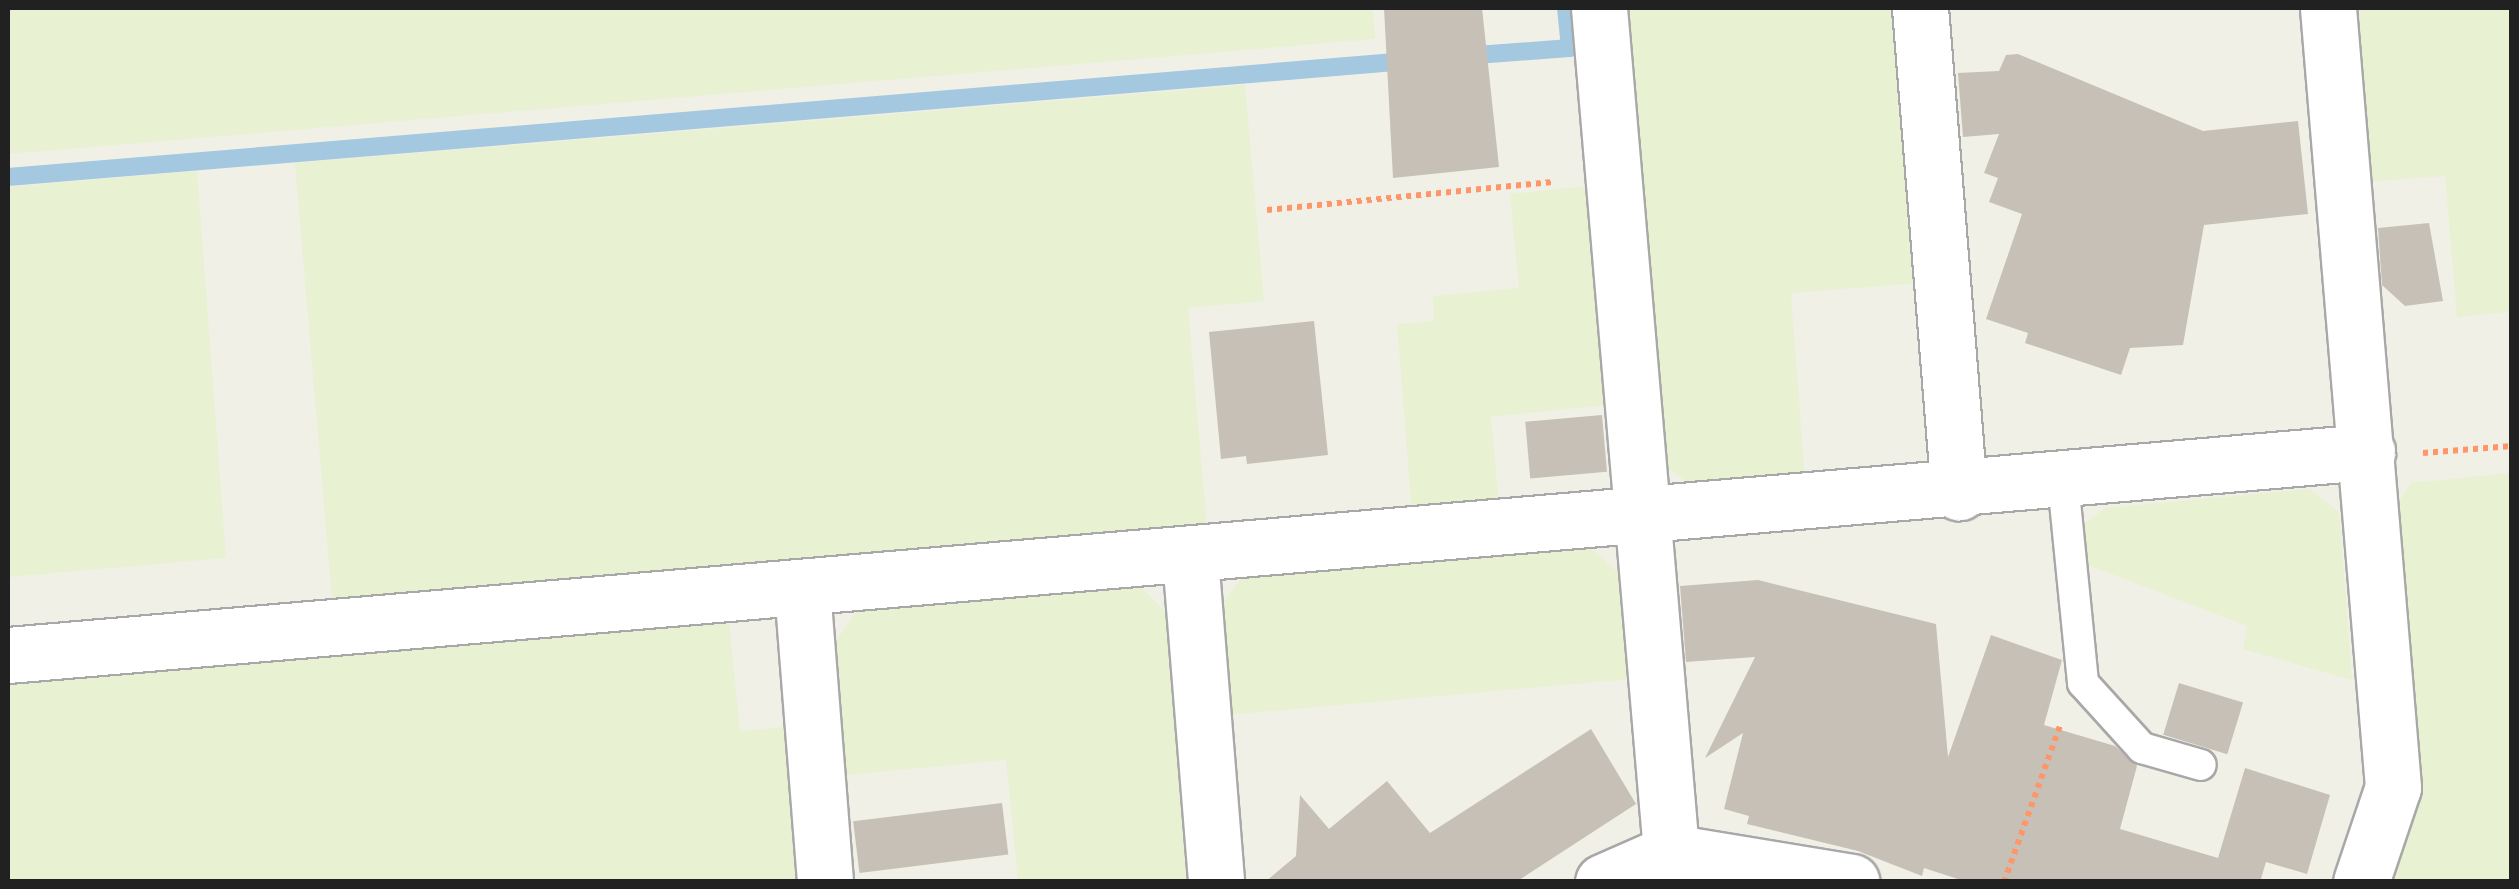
<!DOCTYPE html>
<style>
body{margin:0}
#map{position:relative;width:2519px;height:889px;overflow:hidden;background:#f1f0e7;font-family:"Exo 2",sans-serif}
div>[style]{position:absolute}
[style*='--x']{left:calc(var(--x)*1px);top:calc(var(--y)*1px);width:calc(var(--w)*1px);rotate:calc(var(--a)*1deg)}
.farmland>*{inset:0;background:#e8f1d1}
.stream>*{height:18px;margin:-9px;padding:0 9px;transform-origin:9px;border-radius:9px;background:#a5c8e1}
.building>*{inset:0;background:#c7c0b6;transform-origin:0 0}
.path>*{height:6px;margin-top:-3px;transform-origin:0;background:repeating-linear-gradient(90deg,#ff966a 0 5px,transparent 0 10px)}
.roads{filter:drop-shadow(2px 0 #a8a8a8) drop-shadow(-2px 0 #a8a8a8) drop-shadow(0 2px #a8a8a8) drop-shadow(0 -2px #a8a8a8)}
.lane>*{height:30px;margin:-15px;padding:0 15px;transform-origin:15px;border-radius:15px;background:#fff}
.street>*{height:55px;margin:-27.5px;padding:0 27.5px;transform-origin:27.5px;border-radius:27.5px;background:#fff}
span{translate:-50% -50%;white-space:nowrap;text-align:center;line-height:1.15;-webkit-text-stroke:8px #fff;paint-order:stroke}
.frame{position:absolute;inset:0;border:10px solid #212121;pointer-events:none}
</style>
<div id="map">
<div class="farmland">
<div style="clip-path:polygon(8px 8px,1373px 8px,1375px 39px,8px 154px)"></div>
<div style="clip-path:polygon(1626px 8px,1898px 8px,1920px 283px,1791px 293px,1805px 480px,1694px 489px,1662px 462px)"></div>
<div style="clip-path:polygon(2348px 8px,2511px 8px,2511px 312px,2457px 317px,2445px 176px,2363px 182px)"></div>
<div style="clip-path:polygon(1245px 85px,1264px 301px,1188px 308px,1208px 539px,333px 612px,295px 163px)"></div>
<div style="clip-path:polygon(197px 171px,226px 558px,8px 577px,8px 187px)"></div>
<div style="clip-path:polygon(1588px 186px,1605px 405px,1491px 417px,1499px 506px,1412px 514px,1397px 324px,1434px 321px,1433px 296px,1519px 288px,1510px 194px)"></div>
<div style="clip-path:polygon(2511px 473px,2511px 881px,2388px 882px,2393px 510px,2411px 483px)"></div>
<div style="clip-path:polygon(2310px 489px,2339px 512px,2352px 680px,2243px 649px,2247px 626px,2083px 563px,2080px 527px,2105px 508px)"></div>
<div style="clip-path:polygon(1592px 549px,1620px 574px,1630px 679px,1228px 715px,1218px 610px,1241px 578px)"></div>
<div style="clip-path:polygon(1135px 582px,1169px 615px,1193px 881px,1018px 881px,1006px 760px,845px 775px,833px 645px,859px 608px)"></div>
<div style="clip-path:polygon(729px 619px,740px 731px,789px 727px,803px 881px,8px 882px,8px 680px)"></div>
</div>
<div class="stream">
<div style="--x:1463;--y:56;--w:107;--a:-4.3"></div>
<div style="--x:1570;--y:48;--w:40;--a:-95.7"></div>
<div style="--x:8;--y:177;--w:1404;--a:-4.74"></div>
</div>
<div class="building">
<div style="clip-path:polygon(1384px 8px,1482px 8px,1499px 167px,1393px 178px)"></div>
<div style="clip-path:polygon(2018px 54px,2203px 131px,2298px 121px,2308px 214px,2204px 225px,2183px 345px,2130px 348px,2121px 375px,2025px 343px,2028px 333px,1986px 319px,2022px 214px,1989px 202px,1998px 178px,1984px 173px,1999px 134px,1963px 137px,1958px 73px,1999px 71px,2006px 55px)"></div>
<div style="clip-path:polygon(2429px 223px,2443px 301px,2405px 306px,2382px 285px,2378px 228px)"></div>
<div style="clip-path:polygon(1314px 321px,1328px 455px,1247px 464px,1246px 456px,1221px 459px,1209px 332px)"></div>
<div style="left:1602px;top:415px;width:57px;height:77px;rotate:85deg"></div>
<div style="clip-path:polygon(1758px 580px,1936px 624px,1948px 757px,1991px 635px,2062px 660px,2044px 725px,2115px 746px,2137px 766px,2120px 829px,2218px 858px,2245px 768px,2330px 795px,2307px 874px,2266px 862px,2260px 882px,1967px 882px,1924px 868px,1922px 876px,1858px 851px,1747px 824px,1749px 816px,1724px 809px,1743px 733px,1705px 758px,1755px 657px,1686px 662px,1680px 586px)"></div>
<div style="left:2179px;top:683px;width:67px;height:54px;rotate:17deg"></div>
<div style="clip-path:polygon(1591px 729px,1636px 804px,1516px 882px,1265px 882px,1296px 856px,1300px 795px,1329px 829px,1387px 781px,1430px 833px)"></div>
<div style="left:1002px;top:803px;width:52px;height:150px;rotate:83deg"></div>
</div>
<div class="path">
<div style="--x:1267;--y:210;--w:289;--a:-5.6"></div>
<div style="--x:2423;--y:453;--w:89;--a:-4.5"></div>
<div style="--x:2004;--y:882;--w:169;--a:-70.3"></div>
</div>
<div class="roads">
<div class="lane">
<div style="--x:2063;--y:482;--w:202;--a:84.3"></div>
<div style="--x:2083;--y:683;--w:88;--a:47.8"></div>
<div style="--x:2142;--y:748;--w:61;--a:16.1"></div>
</div>
<div class="street">
<div style="--x:1599;--y:8;--w:847;--a:85.12"></div>
<div style="--x:1671;--y:852;--w:38;--a:127"></div>
<div style="--x:1920;--y:8;--w:486;--a:85.4"></div>
<div style="--x:2328;--y:8;--w:782;--a:85.23"></div>
<div style="--x:2393;--y:787;--w:100;--a:108.6"></div>
<div style="--x:1190;--y:557;--w:326;--a:85.4"></div>
<div style="--x:802;--y:589;--w:294;--a:85.5"></div>
<div style="--x:8;--y:655;--w:2368;--a:-4.92"></div>
<div style="--x:1603;--y:882;--w:74;--a:-23.8"></div>
<div style="--x:1671;--y:852;--w:183;--a:9.4"></div>
</div>
</div>
<div class="frame"></div>
</div>
